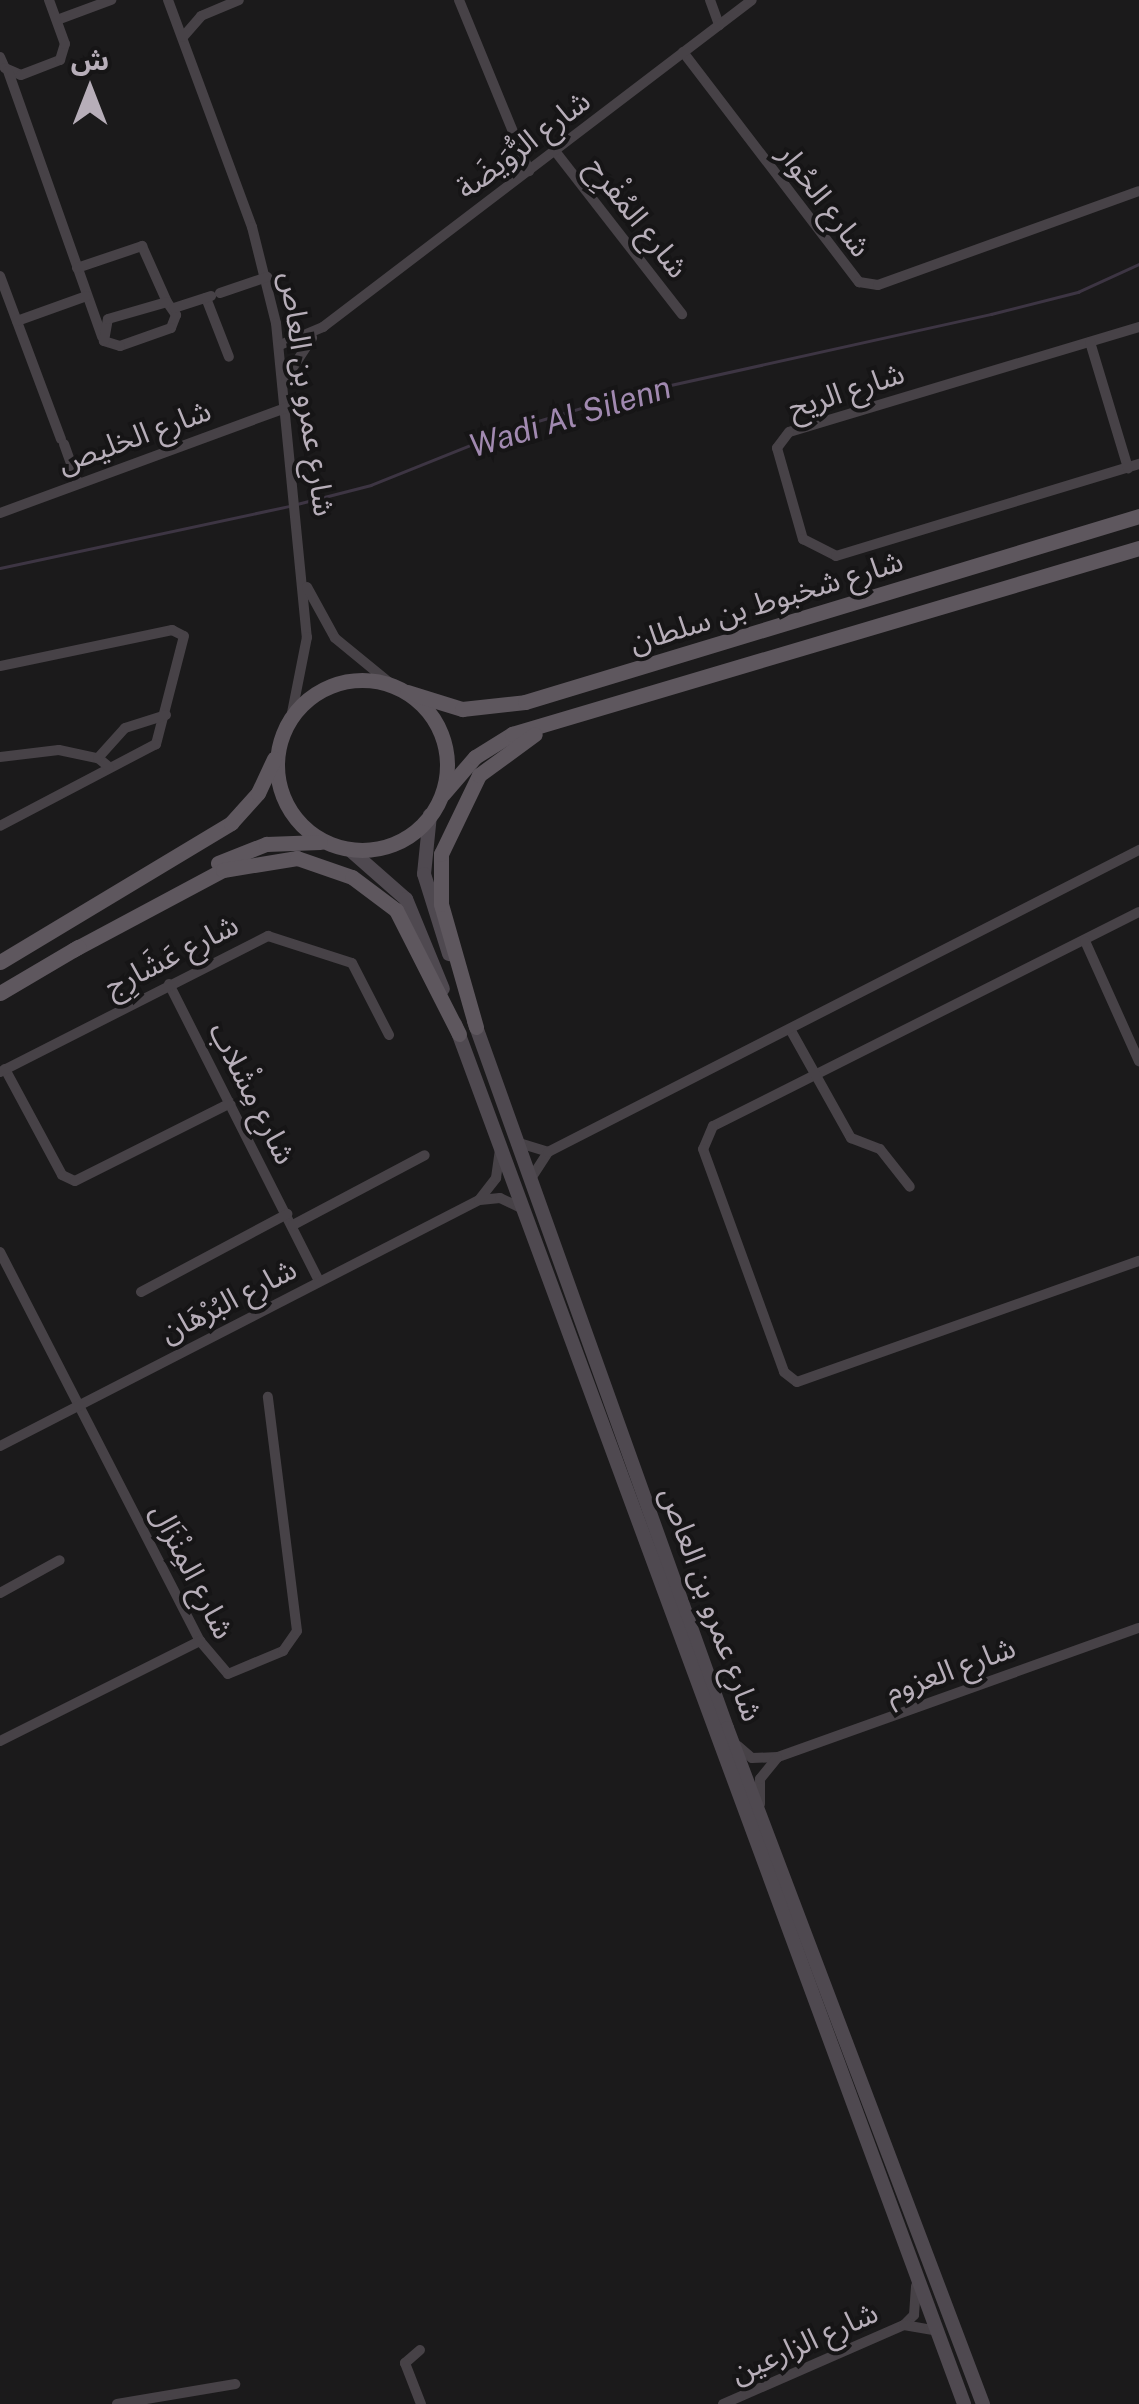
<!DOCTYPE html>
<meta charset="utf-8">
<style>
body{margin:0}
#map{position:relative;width:1139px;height:2404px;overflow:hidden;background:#1b1a1b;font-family:"Public Sans","Noto Sans Arabic",sans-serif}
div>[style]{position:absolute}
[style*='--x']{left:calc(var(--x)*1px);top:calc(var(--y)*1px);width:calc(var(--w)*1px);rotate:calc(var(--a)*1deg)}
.stream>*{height:2.5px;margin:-1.25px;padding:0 1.25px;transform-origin:1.25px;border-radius:1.25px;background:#3d3543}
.street>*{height:10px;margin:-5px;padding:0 5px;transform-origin:5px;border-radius:5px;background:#474247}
.secondary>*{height:14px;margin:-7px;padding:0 7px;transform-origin:7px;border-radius:7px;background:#4f4950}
.primary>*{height:15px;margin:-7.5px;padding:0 7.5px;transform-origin:7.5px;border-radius:7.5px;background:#5e575e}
.primary>.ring{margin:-7.5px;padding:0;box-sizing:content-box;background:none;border:15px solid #5e575e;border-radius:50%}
span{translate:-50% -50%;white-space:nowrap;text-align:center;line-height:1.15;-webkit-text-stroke:8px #161516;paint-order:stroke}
.street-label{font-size:30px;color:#b7aeb9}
.water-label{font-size:32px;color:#a189b0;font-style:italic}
.north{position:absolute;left:40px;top:40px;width:100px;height:100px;-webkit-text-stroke:8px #161516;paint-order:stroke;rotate:0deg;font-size:28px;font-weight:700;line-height:40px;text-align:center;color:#b7aeb9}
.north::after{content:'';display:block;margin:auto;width:35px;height:45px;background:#b7aeb9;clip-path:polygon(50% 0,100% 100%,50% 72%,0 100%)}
</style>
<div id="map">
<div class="stream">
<div style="--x:297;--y:504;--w:76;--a:-14.4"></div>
<div style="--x:371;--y:485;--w:148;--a:-21.9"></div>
<div style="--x:508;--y:430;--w:118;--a:-16.7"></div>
<div style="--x:621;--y:396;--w:379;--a:-12.5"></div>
<div style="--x:991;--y:314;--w:90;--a:-14.2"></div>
<div style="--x:1078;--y:292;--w:67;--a:-24.7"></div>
<div style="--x:0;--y:568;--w:296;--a:-12.1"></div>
</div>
<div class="street">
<div style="--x:168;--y:0;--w:242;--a:69.7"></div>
<div style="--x:252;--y:227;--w:99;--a:76"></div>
<div style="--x:276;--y:323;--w:316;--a:84.4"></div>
<div style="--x:307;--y:637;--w:83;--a:101.2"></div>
<div style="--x:459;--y:0;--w:185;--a:67.7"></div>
<div style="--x:710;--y:0;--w:27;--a:70"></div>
<div style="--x:57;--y:20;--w:58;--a:-20.3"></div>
<div style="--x:183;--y:37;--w:28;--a:-49"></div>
<div style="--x:201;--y:16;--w:41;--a:-22.8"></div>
<div style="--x:683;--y:52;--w:290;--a:52.6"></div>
<div style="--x:859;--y:282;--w:19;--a:9"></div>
<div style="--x:878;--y:285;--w:277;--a:-19.8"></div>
<div style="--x:0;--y:57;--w:12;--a:66"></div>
<div style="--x:5;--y:68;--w:17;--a:24"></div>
<div style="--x:21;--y:75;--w:42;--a:-21"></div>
<div style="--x:60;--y:60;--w:17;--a:-73"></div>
<div style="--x:65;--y:44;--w:47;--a:-110"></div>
<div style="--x:8;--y:71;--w:282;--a:70.5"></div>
<div style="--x:555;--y:151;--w:207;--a:52.1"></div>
<div style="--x:77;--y:268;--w:69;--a:-18.7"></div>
<div style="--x:142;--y:246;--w:61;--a:65.9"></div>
<div style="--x:0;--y:276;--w:174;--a:69.5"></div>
<div style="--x:220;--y:293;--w:50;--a:-18.8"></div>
<div style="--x:206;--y:298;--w:63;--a:68.7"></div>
<div style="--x:167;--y:302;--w:16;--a:55"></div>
<div style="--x:176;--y:315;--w:14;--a:111"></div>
<div style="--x:171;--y:328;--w:54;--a:160.6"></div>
<div style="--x:120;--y:346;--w:17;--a:-163"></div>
<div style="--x:104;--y:341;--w:22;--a:-80"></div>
<div style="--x:108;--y:319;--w:61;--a:-16.1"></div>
<div style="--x:174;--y:308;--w:39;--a:-18"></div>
<div style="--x:17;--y:321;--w:74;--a:-19.7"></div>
<div style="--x:1139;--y:327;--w:365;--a:163.3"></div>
<div style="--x:789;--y:432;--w:20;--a:127"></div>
<div style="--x:777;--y:448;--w:95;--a:74.1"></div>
<div style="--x:803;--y:539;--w:37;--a:27"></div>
<div style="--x:836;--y:556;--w:317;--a:-16.9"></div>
<div style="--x:1090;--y:342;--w:132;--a:73.2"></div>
<div style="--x:280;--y:345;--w:47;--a:-22.7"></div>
<div style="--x:323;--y:327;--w:539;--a:-37.32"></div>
<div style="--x:286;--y:378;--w:48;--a:-57"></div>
<div style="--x:64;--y:444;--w:41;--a:70.3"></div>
<div style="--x:0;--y:513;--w:305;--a:-20.2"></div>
<div style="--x:307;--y:587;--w:58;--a:61.2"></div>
<div style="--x:335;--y:638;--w:72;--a:39.4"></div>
<div style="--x:0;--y:666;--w:176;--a:-11.8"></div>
<div style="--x:172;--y:630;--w:13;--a:27"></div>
<div style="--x:184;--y:636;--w:112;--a:104.5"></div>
<div style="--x:156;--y:744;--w:176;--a:152.3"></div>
<div style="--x:0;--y:757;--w:59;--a:-6.8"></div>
<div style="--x:59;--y:750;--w:40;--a:12"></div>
<div style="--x:98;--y:758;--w:14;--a:39"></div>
<div style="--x:98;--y:758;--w:40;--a:-48"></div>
<div style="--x:125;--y:728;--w:43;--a:-17.6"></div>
<div style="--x:1139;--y:912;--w:477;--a:153.3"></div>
<div style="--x:713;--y:1126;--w:25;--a:113"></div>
<div style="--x:703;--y:1149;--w:237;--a:70"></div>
<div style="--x:784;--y:1372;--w:16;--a:38"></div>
<div style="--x:797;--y:1382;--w:363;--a:-19.5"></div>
<div style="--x:1085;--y:941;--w:132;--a:65.8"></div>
<div style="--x:169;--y:984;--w:333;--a:63.2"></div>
<div style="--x:790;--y:1029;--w:125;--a:60.8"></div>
<div style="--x:851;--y:1138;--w:31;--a:21"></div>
<div style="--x:880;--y:1149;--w:48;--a:51.7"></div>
<div style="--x:5;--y:1069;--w:120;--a:61.7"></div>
<div style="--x:62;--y:1175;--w:14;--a:25"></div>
<div style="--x:75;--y:1181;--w:174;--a:-26.6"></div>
<div style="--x:0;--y:1072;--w:301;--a:-26.9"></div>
<div style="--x:268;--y:936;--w:88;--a:17.8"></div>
<div style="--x:352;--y:963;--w:81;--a:62.8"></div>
<div style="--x:516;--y:1142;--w:34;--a:17"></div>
<div style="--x:530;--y:1180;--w:33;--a:-57"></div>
<div style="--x:548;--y:1152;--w:664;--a:-27.07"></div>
<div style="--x:480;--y:1200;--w:20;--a:-6"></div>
<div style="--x:500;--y:1198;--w:21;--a:25"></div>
<div style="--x:293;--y:1225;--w:149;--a:-27.9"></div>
<div style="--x:0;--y:1252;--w:437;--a:62.8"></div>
<div style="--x:200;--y:1641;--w:43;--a:49.7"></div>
<div style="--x:228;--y:1674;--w:60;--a:-22.7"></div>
<div style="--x:283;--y:1651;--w:24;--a:-55"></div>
<div style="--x:297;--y:1631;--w:236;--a:-97.1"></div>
<div style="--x:141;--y:1292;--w:166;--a:-28.1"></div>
<div style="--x:0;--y:1446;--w:538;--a:-27.18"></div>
<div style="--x:479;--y:1200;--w:28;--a:-52"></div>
<div style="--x:496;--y:1178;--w:27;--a:-82"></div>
<div style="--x:0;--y:1593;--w:68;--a:-28.8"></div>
<div style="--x:0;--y:1741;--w:224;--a:-26.6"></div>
<div style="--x:738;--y:1746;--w:18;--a:41"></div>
<div style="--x:752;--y:1758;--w:26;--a:-2"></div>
<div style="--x:778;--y:1757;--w:383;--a:-19.7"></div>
<div style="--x:760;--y:1804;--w:25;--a:-90"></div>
<div style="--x:760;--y:1779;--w:27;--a:-51"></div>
<div style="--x:905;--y:2324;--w:13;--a:-45"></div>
<div style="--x:914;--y:2315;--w:29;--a:-86"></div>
<div style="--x:420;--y:2350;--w:20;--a:139"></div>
<div style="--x:405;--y:2363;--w:44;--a:68.7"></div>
<div style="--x:117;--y:2404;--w:120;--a:-9.6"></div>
<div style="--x:723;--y:2404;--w:197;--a:-23.6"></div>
<div style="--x:904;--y:2325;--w:34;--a:10"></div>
</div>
<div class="secondary">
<div style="--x:430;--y:815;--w:59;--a:95.8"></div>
<div style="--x:424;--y:874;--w:84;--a:72.6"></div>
<div style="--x:349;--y:849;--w:76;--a:41.3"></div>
<div style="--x:406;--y:899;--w:97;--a:67.7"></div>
<div style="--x:474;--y:1021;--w:751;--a:70.31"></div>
<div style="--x:727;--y:1728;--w:723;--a:69.26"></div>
<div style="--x:455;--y:1024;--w:1471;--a:69.75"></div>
</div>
<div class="primary">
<div class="ring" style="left:277px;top:680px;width:155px;height:155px"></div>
<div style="--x:407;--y:692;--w:58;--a:17.2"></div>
<div style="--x:462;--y:709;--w:63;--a:-6.3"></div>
<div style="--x:525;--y:702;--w:642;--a:-16.85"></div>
<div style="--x:443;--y:794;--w:49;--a:-49.1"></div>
<div style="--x:475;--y:757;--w:44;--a:-31.9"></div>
<div style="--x:512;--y:734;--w:654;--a:-16.52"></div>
<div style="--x:218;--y:863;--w:52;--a:-21.6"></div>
<div style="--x:266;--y:844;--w:54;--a:-2.1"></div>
<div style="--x:73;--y:950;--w:170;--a:-28.1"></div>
<div style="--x:223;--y:870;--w:75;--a:-9.2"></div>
<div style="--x:297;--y:858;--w:58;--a:19.1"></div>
<div style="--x:352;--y:877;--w:55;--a:36.9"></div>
<div style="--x:396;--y:910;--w:139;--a:63.1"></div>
<div style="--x:0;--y:962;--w:270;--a:-31"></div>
<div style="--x:231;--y:823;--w:40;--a:-48"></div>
<div style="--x:258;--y:793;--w:38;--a:-65"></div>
<div style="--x:0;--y:993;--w:91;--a:-30.5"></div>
<div style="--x:476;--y:1027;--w:128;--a:-105.9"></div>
<div style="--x:441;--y:904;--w:50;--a:-90"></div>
<div style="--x:441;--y:854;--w:88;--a:-64.3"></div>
<div style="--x:479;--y:775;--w:69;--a:-36.2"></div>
</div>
<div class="street-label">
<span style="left:523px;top:144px;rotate:-37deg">شارع الرُّوَيضَة</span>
<span style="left:825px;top:200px;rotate:53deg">شارع الحُوار</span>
<span style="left:638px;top:217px;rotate:52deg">شارع المُفْرِح</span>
<span style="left:846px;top:390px;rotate:-18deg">شارع الريح</span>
<span style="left:308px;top:394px;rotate:82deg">شارع عمرو بن العاص</span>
<span style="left:134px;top:436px;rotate:-20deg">شارع الخليص</span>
<span style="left:766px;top:601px;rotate:-17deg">شارع شخبوط بن سلطان</span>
<span style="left:171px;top:955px;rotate:-27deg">شارع عَشَارِج</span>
<span style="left:253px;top:1093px;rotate:63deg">شارع مِشْلاب</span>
<span style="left:228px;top:1300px;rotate:-27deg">شارع البُرْهَان</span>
<span style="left:193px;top:1571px;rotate:63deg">شارع المِنْزَال</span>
<span style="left:712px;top:1604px;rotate:70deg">شارع عمرو بن العاص</span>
<span style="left:950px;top:1669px;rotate:-20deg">شارع العزوم</span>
<span style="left:804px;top:2342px;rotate:-24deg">شارع الزارعين</span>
</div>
<div class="water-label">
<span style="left:570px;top:417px;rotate:-17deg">Wadi Al Silenn</span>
</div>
<div class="north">ش</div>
</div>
